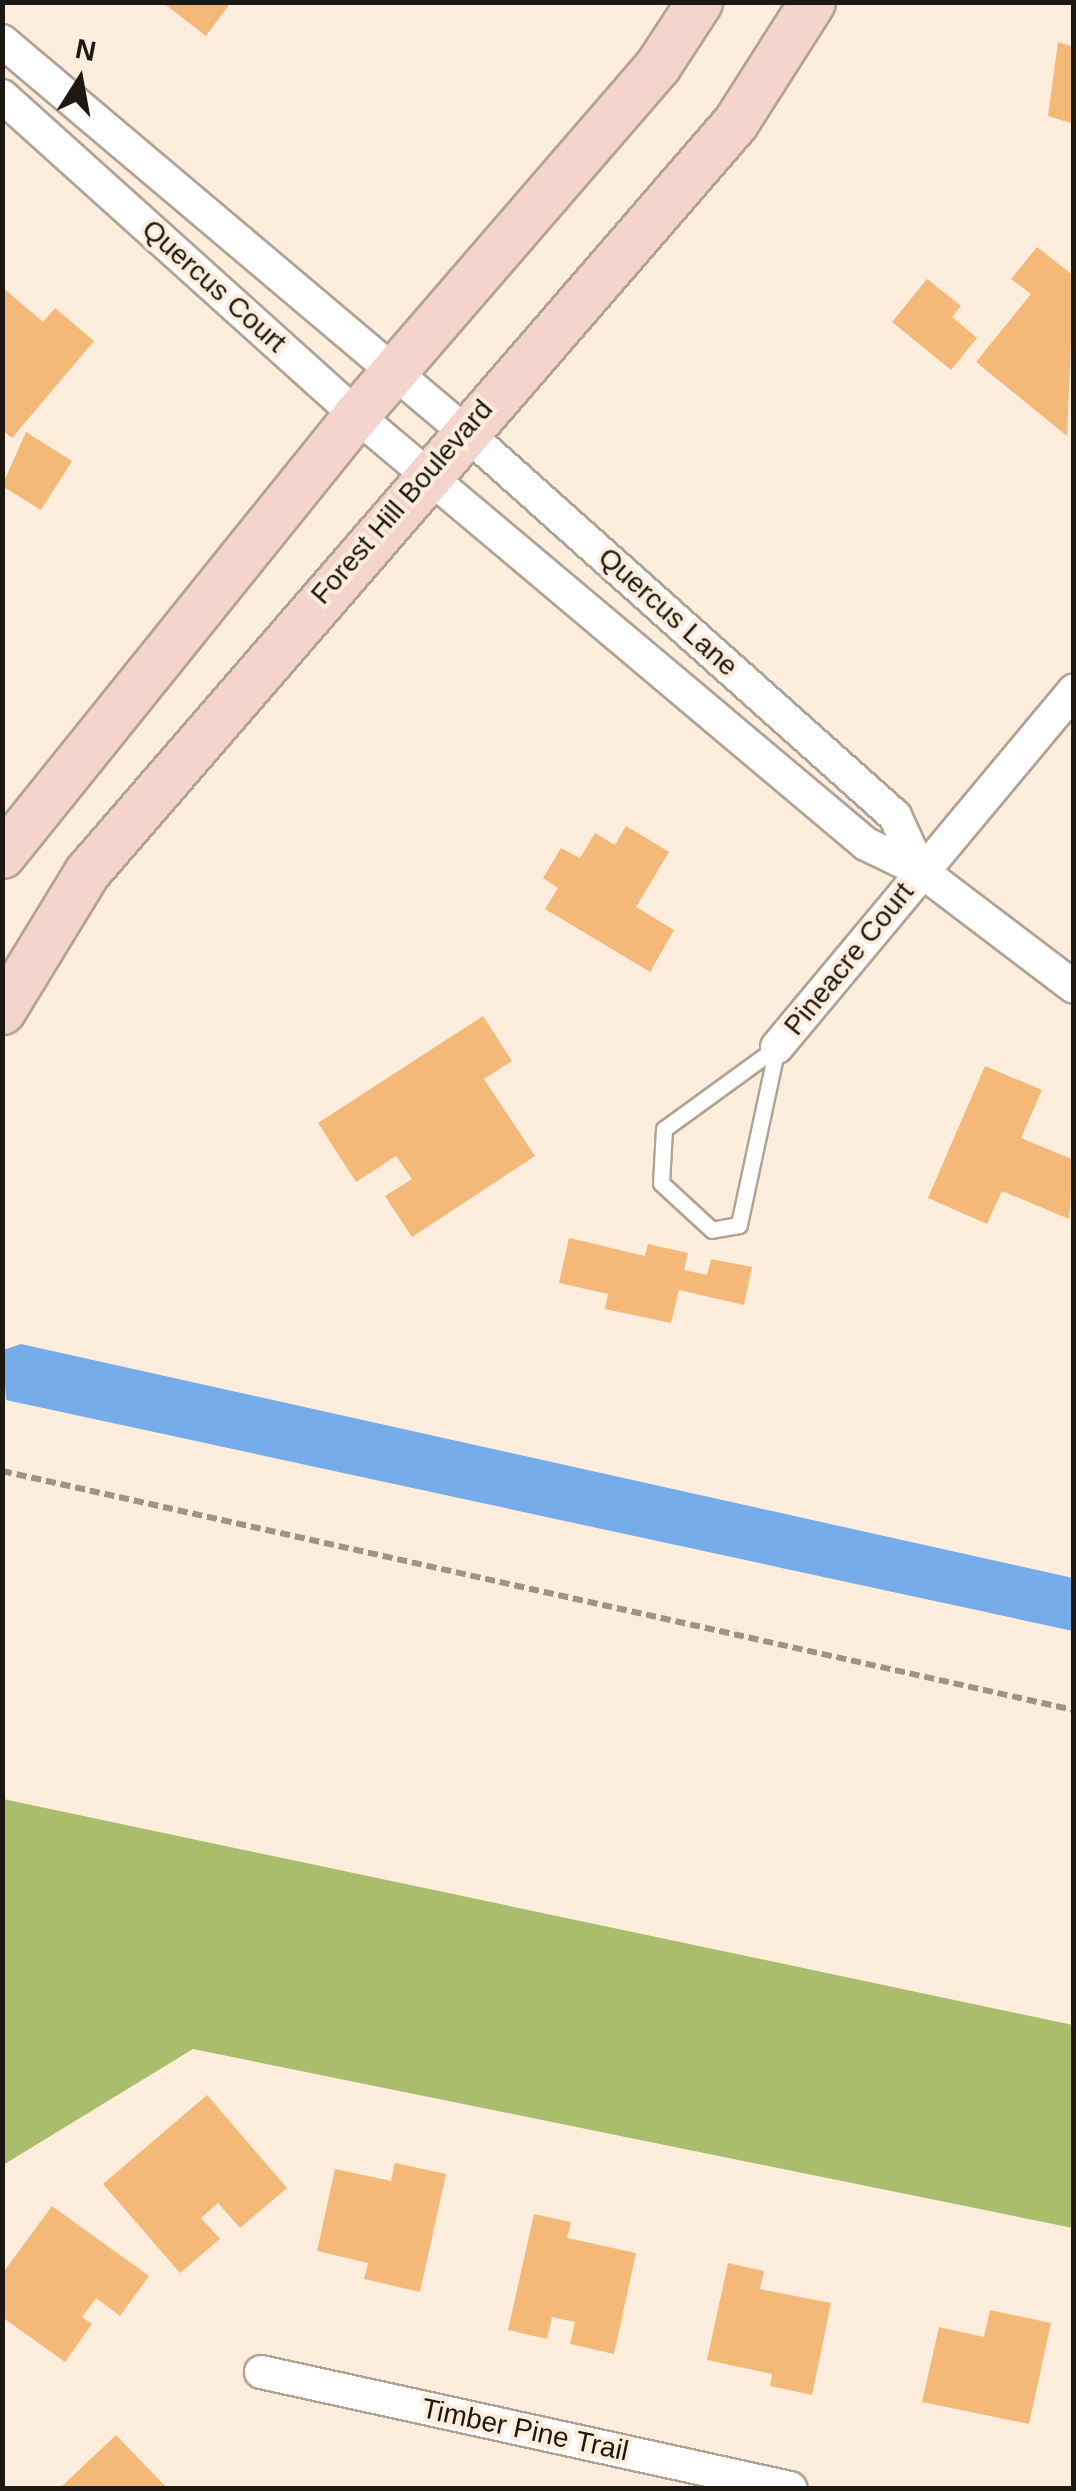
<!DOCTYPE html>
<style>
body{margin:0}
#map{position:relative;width:1076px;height:2491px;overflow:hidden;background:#fdeddd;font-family:Arial,sans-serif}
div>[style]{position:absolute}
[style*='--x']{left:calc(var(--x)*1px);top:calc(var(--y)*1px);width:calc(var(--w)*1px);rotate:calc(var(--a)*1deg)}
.forest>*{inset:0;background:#a9bd6d}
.water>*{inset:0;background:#77aceb}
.building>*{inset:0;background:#f4b978}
.path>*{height:6px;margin-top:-3px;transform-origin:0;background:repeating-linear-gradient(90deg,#9f9387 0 10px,transparent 0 15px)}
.roads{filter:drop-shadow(2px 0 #b1a394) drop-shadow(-2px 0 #b1a394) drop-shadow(0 2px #b1a394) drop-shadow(0 -2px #b1a394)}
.lane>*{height:15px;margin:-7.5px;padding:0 7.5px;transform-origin:7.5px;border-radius:7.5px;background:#fff}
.street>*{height:32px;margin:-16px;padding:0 16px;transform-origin:16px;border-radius:16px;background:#fff}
.secondary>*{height:45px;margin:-22.5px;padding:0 22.5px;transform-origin:22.5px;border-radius:22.5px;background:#f6d4ce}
span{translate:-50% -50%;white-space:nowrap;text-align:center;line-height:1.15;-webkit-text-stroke:8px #fdeddd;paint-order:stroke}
.street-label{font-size:28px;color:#1d1812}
.frame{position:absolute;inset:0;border:5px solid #1d1812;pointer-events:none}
.north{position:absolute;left:30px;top:30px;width:100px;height:100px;-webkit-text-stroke:8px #fdeddd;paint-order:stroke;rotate:11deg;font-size:28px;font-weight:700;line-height:40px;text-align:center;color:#1d1812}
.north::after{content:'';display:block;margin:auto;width:35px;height:45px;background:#1d1812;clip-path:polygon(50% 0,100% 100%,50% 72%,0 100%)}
</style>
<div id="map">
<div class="forest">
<div style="clip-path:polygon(3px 1799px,1073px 2025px,1073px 2228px,193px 2049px,3px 2165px)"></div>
</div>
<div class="water">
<div style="clip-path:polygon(21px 1344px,1073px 1578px,1073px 1631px,6px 1400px,3px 1350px)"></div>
</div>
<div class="building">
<div style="clip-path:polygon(162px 2px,231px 2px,206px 36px)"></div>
<div style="clip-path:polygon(1058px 42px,1074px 47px,1074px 124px,1048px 116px)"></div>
<div style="clip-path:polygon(1037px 247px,1074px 276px,1067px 436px,976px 362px,1031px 294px,1011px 279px)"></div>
<div style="clip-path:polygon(927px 279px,961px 306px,952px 317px,977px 338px,951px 370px,892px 322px)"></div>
<div style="clip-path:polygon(2px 287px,43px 322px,55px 308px,94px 341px,12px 438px,2px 430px)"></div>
<div style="clip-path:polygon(26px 432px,72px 461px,41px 510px,2px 486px)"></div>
<div style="clip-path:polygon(626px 826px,669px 852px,636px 907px,674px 930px,650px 972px,545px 909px,558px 888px,543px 878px,561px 848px,580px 858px,595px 833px,615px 845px)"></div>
<div style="clip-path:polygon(483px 1016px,512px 1061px,484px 1079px,535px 1156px,412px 1237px,385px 1196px,412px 1179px,396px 1156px,356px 1182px,318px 1123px)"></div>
<div style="clip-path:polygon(985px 1066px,1042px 1090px,1021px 1138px,1074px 1160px,1069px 1219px,1002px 1191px,987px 1224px,928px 1198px)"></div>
<div style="clip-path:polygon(569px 1238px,645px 1256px,648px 1244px,688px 1253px,684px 1270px,707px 1275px,711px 1259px,752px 1267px,744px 1305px,679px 1290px,671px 1323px,605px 1309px,608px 1294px,559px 1283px)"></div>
<div style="clip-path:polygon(207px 2095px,287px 2188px,240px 2228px,218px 2203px,201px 2218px,220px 2239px,180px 2273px,103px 2184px)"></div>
<div style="clip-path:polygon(395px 2163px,446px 2174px,420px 2292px,364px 2279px,368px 2263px,317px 2251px,335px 2169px,391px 2181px)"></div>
<div style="clip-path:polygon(52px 2206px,149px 2276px,120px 2316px,96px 2298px,82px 2317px,92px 2324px,65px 2362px,2px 2317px,2px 2274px)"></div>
<div style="clip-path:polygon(534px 2214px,571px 2222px,567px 2238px,636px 2253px,614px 2354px,570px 2344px,575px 2322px,552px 2317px,547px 2339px,508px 2330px)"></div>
<div style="clip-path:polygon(728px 2263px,764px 2271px,760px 2289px,831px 2303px,812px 2395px,770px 2386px,772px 2374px,707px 2360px)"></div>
<div style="clip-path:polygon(990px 2310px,1051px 2323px,1029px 2424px,922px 2402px,939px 2327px,984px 2337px)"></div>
<div style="clip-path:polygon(116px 2435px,167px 2488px,60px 2488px)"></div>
</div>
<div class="path">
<div style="--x:2;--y:1471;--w:1098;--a:12.57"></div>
</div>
<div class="roads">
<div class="lane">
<div style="--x:777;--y:1047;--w:182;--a:102.1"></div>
<div style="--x:739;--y:1225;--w:27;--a:170"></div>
<div style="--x:712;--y:1230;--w:69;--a:-137.3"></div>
<div style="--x:661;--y:1183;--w:54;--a:-86.8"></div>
<div style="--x:664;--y:1129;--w:140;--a:-36"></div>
</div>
<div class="street">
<div style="--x:2;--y:41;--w:605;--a:40.17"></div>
<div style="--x:464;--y:431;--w:578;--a:41.77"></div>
<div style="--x:895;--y:816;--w:60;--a:65.2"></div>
<div style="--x:2;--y:96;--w:477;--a:42"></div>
<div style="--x:356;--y:415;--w:666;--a:40.07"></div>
<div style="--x:866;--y:844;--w:60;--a:25.7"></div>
<div style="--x:920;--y:870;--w:193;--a:37.2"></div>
<div style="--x:777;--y:1047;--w:464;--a:-50.2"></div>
<div style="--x:261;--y:2372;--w:542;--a:12.37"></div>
</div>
<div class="secondary">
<div style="--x:2;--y:855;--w:565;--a:-51.18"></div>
<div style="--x:356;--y:415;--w:462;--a:-49.2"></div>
<div style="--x:658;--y:65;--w:75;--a:-56.9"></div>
<div style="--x:2;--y:1011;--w:163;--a:-58.6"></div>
<div style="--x:87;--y:872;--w:990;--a:-49.14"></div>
<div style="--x:735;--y:123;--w:143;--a:-57.5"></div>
</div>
</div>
<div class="street-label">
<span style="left:214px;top:286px;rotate:42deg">Quercus Court</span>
<span style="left:402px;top:502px;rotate:-49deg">Forest Hill Boulevard</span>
<span style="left:668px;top:612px;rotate:42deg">Quercus Lane</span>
<span style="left:849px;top:959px;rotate:-51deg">Pineacre Court</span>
<span style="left:525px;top:2430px;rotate:12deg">Timber Pine Trail</span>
</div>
<div class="frame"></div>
<div class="north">N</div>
</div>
